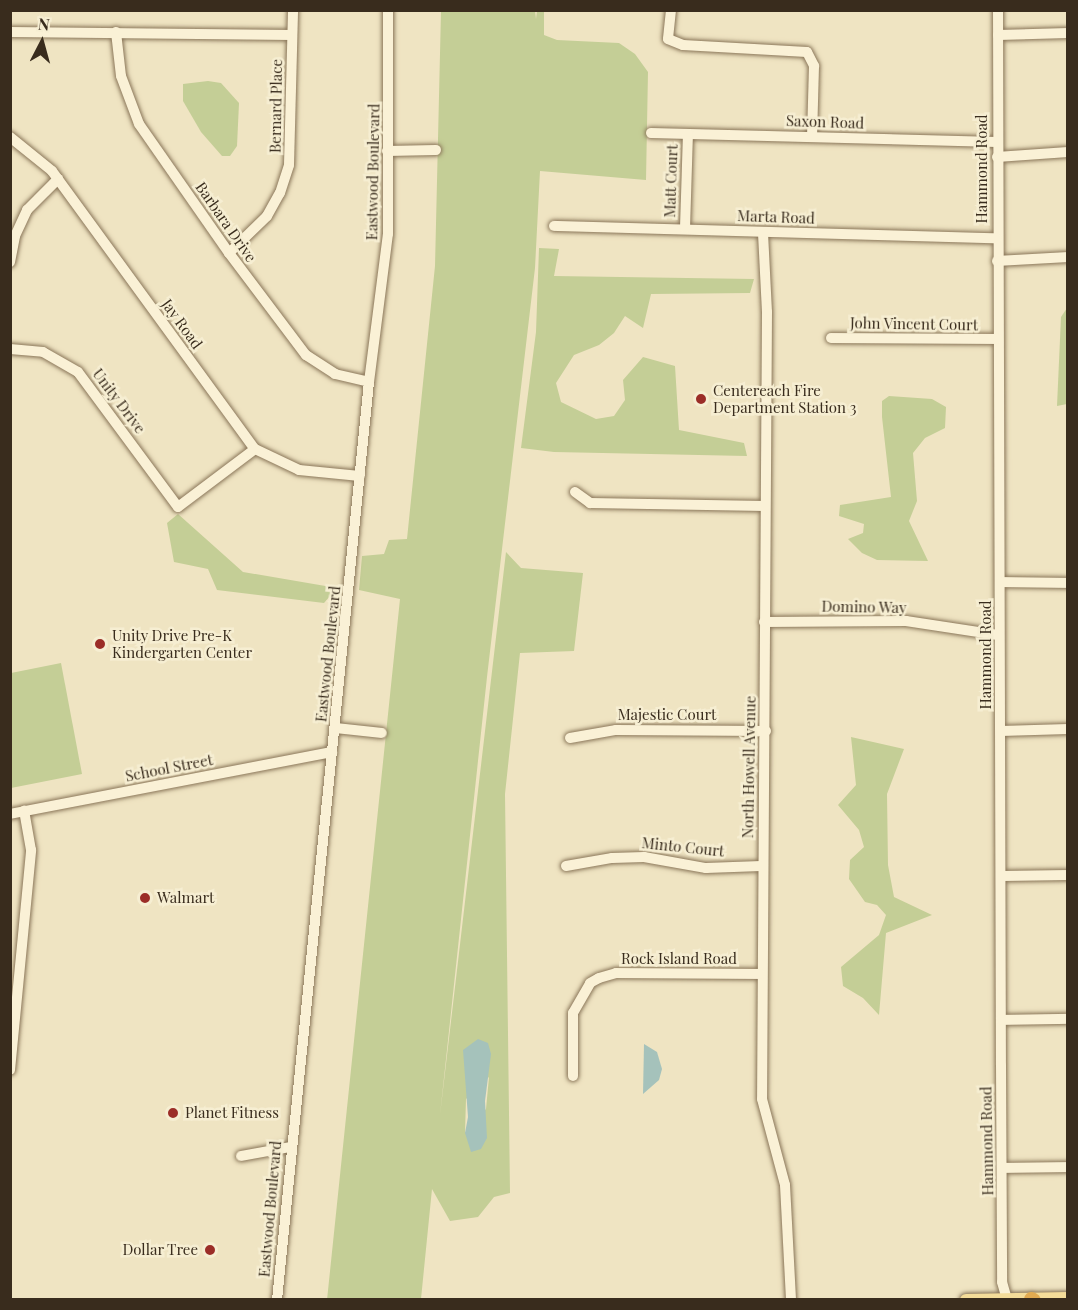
<!DOCTYPE html>
<style>
body{margin:0}
#map{position:relative;width:1078px;height:1310px;overflow:hidden;background:#efe4c2;font-family:"Playfair Display",serif}
div>[style]{position:absolute}
[style*='--x']{left:calc(var(--x)*1px);top:calc(var(--y)*1px);width:calc(var(--w)*1px);rotate:calc(var(--a)*1deg)}
.green>*{inset:0;background:#c4ce96}
.water>*{inset:0;background:#a5c2bb}
.roads{filter:drop-shadow(0 0 2px #8a7659) drop-shadow(0 0 2px #8a7659)}
.minor>*{height:10px;margin:-5px;padding:0 5px;transform-origin:5px;border-radius:5px;background:#faf1d6}
.major>*{height:12px;margin:-6px;padding:0 6px;transform-origin:6px;border-radius:6px;background:#f4dc99}
.highway>*{height:15px;margin:-7.5px;padding:0 7.5px;transform-origin:7.5px;border-radius:7.5px;background:#e1aa51}
.dots>*{width:16px;height:16px;translate:-50% -50%;box-sizing:border-box;border:3px solid #f6eed2;border-radius:50%}
span{translate:-50% -50%;white-space:nowrap;text-align:center;line-height:1.15;-webkit-text-stroke:5px #f6eed2;paint-order:stroke}
.street-label{font-size:15px;color:#392c1d}
.poi-label{font-size:15px;color:#392c1d}
.left{translate:0 -50%;text-align:left}
.right{translate:-100% -50%;text-align:right}
.frame{position:absolute;inset:0;border:12px solid #392c1d;pointer-events:none}
.north{position:absolute;left:12px;top:12px;width:60px;height:60px;-webkit-text-stroke:4px #f6eed2;paint-order:stroke;rotate:6deg;font-size:16px;font-weight:700;line-height:24px;text-align:center;color:#392c1d}
.north::after{content:'';display:block;margin:auto;width:21px;height:27px;background:#392c1d;clip-path:polygon(50% 0,100% 100%,50% 72%,0 100%)}
</style>
<div id="map">
<div class="green">
<i style="clip-path:polygon(evenodd,441px 11px,535px 11px,536px 19px,537px 11px,544px 11px,544px 35px,557px 40px,619px 43px,635px 54px,648px 72px,646px 180px,540px 171px,535px 268px,487px 677px,440px 1115px,506px 552px,521px 568px,583px 573px,574px 651px,520px 653px,505px 794px,510px 1193px,494px 1197px,478px 1217px,450px 1221px,432px 1189px,421px 1299px,327px 1300px,400px 599px,359px 590px,362px 556px,384px 554px,389px 540px,407px 539px,435px 266px,441px 11px,489px 1077px,486px 1109px,465px 1133px,466px 1099px,489px 1077px)"></i>
<i style="clip-path:polygon(208px 81px,221px 83px,239px 103px,237px 146px,230px 156px,222px 156px,201px 132px,183px 101px,183px 84px)"></i>
<i style="clip-path:polygon(539px 248px,559px 249px,554px 276px,754px 279px,750px 293px,651px 294px,643px 328px,625px 316px,614px 333px,599px 345px,574px 355px,556px 383px,561px 402px,596px 419px,614px 416px,625px 400px,623px 380px,643px 357px,675px 366px,679px 430px,744px 443px,747px 456px,554px 452px,521px 448px,536px 332px)"></i>
<i style="clip-path:polygon(1067px 308px,1067px 404px,1057px 406px,1061px 317px)"></i>
<i style="clip-path:polygon(889px 396px,932px 399px,946px 407px,945px 428px,925px 438px,913px 453px,917px 501px,909px 521px,928px 561px,877px 560px,862px 553px,848px 539px,863px 533px,864px 524px,839px 516px,840px 505px,891px 497px,882px 417px,882px 401px)"></i>
<i style="clip-path:polygon(178px 514px,243px 572px,337px 588px,324px 603px,217px 590px,208px 569px,174px 562px,167px 523px)"></i>
<i style="clip-path:polygon(61px 663px,82px 774px,11px 788px,11px 673px)"></i>
<i style="clip-path:polygon(851px 737px,904px 749px,887px 794px,888px 865px,894px 897px,932px 915px,886px 933px,879px 1015px,863px 998px,843px 986px,841px 967px,879px 935px,886px 915px,877px 905px,865px 902px,849px 879px,850px 860px,864px 847px,859px 830px,838px 805px,856px 785px)"></i>
</div>
<div class="water">
<i style="clip-path:polygon(478px 1039px,488px 1043px,491px 1054px,485px 1101px,487px 1138px,481px 1149px,471px 1152px,465px 1133px,468px 1117px,463px 1050px)"></i>
<i style="clip-path:polygon(644px 1044px,657px 1052px,662px 1069px,659px 1080px,643px 1094px)"></i>
</div>
<div class="roads">
<div class="minor">
<i style="--x:671;--y:10;--w:29;--a:96"></i>
<i style="--x:668;--y:39;--w:16;--a:22"></i>
<i style="--x:683;--y:45;--w:124;--a:3.2"></i>
<i style="--x:807;--y:52;--w:16;--a:63"></i>
<i style="--x:814;--y:66;--w:71;--a:91.6"></i>
<i style="--x:998;--y:10;--w:1055;--a:89.84"></i>
<i style="--x:1001;--y:1065;--w:217;--a:89.7"></i>
<i style="--x:1002;--y:1282;--w:19;--a:74"></i>
<i style="--x:10;--y:32;--w:282;--a:0.6"></i>
<i style="--x:116;--y:32;--w:44;--a:83.5"></i>
<i style="--x:121;--y:76;--w:51;--a:69.4"></i>
<i style="--x:139;--y:124;--w:157;--a:55.1"></i>
<i style="--x:229;--y:253;--w:128;--a:53"></i>
<i style="--x:306;--y:355;--w:35;--a:33"></i>
<i style="--x:335;--y:374;--w:35;--a:13"></i>
<i style="--x:998;--y:35;--w:70;--a:-1.6"></i>
<i style="--x:651;--y:133;--w:346;--a:1.5"></i>
<i style="--x:10;--y:137;--w:54;--a:39"></i>
<i style="--x:52;--y:171;--w:344;--a:53.9"></i>
<i style="--x:255;--y:449;--w:49;--a:25.5"></i>
<i style="--x:299;--y:470;--w:61;--a:5.6"></i>
<i style="--x:387;--y:151;--w:49;--a:-1.2"></i>
<i style="--x:997;--y:157;--w:71;--a:-4"></i>
<i style="--x:554;--y:226;--w:443;--a:1.6"></i>
<i style="--x:685;--y:228;--w:94;--a:-88.2"></i>
<i style="--x:763;--y:233;--w:79;--a:87.1"></i>
<i style="--x:767;--y:312;--w:787;--a:90.36"></i>
<i style="--x:762;--y:1099;--w:89;--a:75"></i>
<i style="--x:785;--y:1185;--w:115;--a:87"></i>
<i style="--x:229;--y:253;--w:53;--a:-44.2"></i>
<i style="--x:267;--y:216;--w:26;--a:-61"></i>
<i style="--x:280;--y:193;--w:29;--a:-72"></i>
<i style="--x:289;--y:165;--w:155;--a:-88.5"></i>
<i style="--x:997;--y:261;--w:71;--a:-3.2"></i>
<i style="--x:10;--y:262;--w:26;--a:-79"></i>
<i style="--x:15;--y:236;--w:29;--a:-65"></i>
<i style="--x:27;--y:210;--w:44;--a:-45"></i>
<i style="--x:831;--y:338;--w:166;--a:0.3"></i>
<i style="--x:10;--y:349;--w:33;--a:5"></i>
<i style="--x:43;--y:352;--w:40;--a:29.7"></i>
<i style="--x:78;--y:372;--w:168;--a:53.5"></i>
<i style="--x:178;--y:507;--w:96;--a:-37"></i>
<i style="--x:575;--y:492;--w:19;--a:36"></i>
<i style="--x:590;--y:503;--w:175;--a:1"></i>
<i style="--x:1002;--y:582;--w:66;--a:0.9"></i>
<i style="--x:764;--y:622;--w:142;--a:-0.4"></i>
<i style="--x:906;--y:621;--w:93;--a:8.7"></i>
<i style="--x:336;--y:728;--w:46;--a:6.2"></i>
<i style="--x:1001;--y:731;--w:67;--a:-1.7"></i>
<i style="--x:570;--y:738;--w:47;--a:-9.9"></i>
<i style="--x:616;--y:730;--w:150;--a:0.4"></i>
<i style="--x:10;--y:814;--w:328;--a:-10.9"></i>
<i style="--x:566;--y:866;--w:47;--a:-9.9"></i>
<i style="--x:612;--y:858;--w:32;--a:-2"></i>
<i style="--x:644;--y:857;--w:63;--a:10.1"></i>
<i style="--x:706;--y:868;--w:55;--a:-2.1"></i>
<i style="--x:1003;--y:876;--w:65;--a:-0.9"></i>
<i style="--x:1001;--y:1020;--w:67;--a:-0.9"></i>
<i style="--x:10;--y:1070;--w:221;--a:-84.5"></i>
<i style="--x:31;--y:850;--w:40;--a:-100"></i>
<i style="--x:573;--y:1076;--w:63;--a:-90"></i>
<i style="--x:573;--y:1013;--w:34;--a:-60"></i>
<i style="--x:590;--y:983;--w:10;--a:-29"></i>
<i style="--x:599;--y:978;--w:18;--a:-16"></i>
<i style="--x:616;--y:973;--w:144;--a:0.4"></i>
<i style="--x:241;--y:1156;--w:50;--a:-10.4"></i>
<i style="--x:1002;--y:1168;--w:66;--a:-0.9"></i>
<i style="--x:277;--y:1300;--w:923;--a:-84.28"></i>
<i style="--x:369;--y:382;--w:149;--a:-82.7"></i>
<i style="--x:388;--y:234;--w:224;--a:-90"></i>
</div>
<div class="major">
<i style="--x:966;--y:1300;--w:102;--a:-1.1"></i>
</div>
<div class="highway">
<i style="--x:1031;--y:1299;--w:2;--a:27"></i>
</div>
</div>
<div class="dots">
<i style="left:701px;top:399px;background:#9b2d27"></i>
<i style="left:100px;top:644px;background:#9b2d27"></i>
<i style="left:145px;top:898px;background:#9b2d27"></i>
<i style="left:173px;top:1113px;background:#9b2d27"></i>
<i style="left:210px;top:1250px;background:#9b2d27"></i>
</div>
<div class="street-label">
<span style="left:276px;top:106px;rotate:-89deg">Bernard Place</span>
<span style="left:825px;top:122px;rotate:2deg">Saxon Road</span>
<span style="left:982px;top:169px;rotate:-90deg">Hammond Road</span>
<span style="left:373px;top:172px;rotate:-89deg">Eastwood Boulevard</span>
<span style="left:671px;top:181px;rotate:-88deg">Matt Court</span>
<span style="left:776px;top:217px;rotate:2deg">Marta Road</span>
<span style="left:226px;top:222px;rotate:55deg">Barbara Drive</span>
<span style="left:182px;top:324px;rotate:54deg">Jay Road</span>
<span style="left:914px;top:324px;rotate:1deg">John Vincent Court</span>
<span style="left:119px;top:401px;rotate:53deg">Unity Drive</span>
<span style="left:864px;top:607px;rotate:1deg">Domino Way</span>
<span style="left:328px;top:654px;rotate:-84deg">Eastwood Boulevard</span>
<span style="left:986px;top:655px;rotate:-90deg">Hammond Road</span>
<span style="left:667px;top:715px">Majestic Court</span>
<span style="left:749px;top:767px;rotate:-89deg">North Howell Avenue</span>
<span style="left:169px;top:768px;rotate:-11deg">School Street</span>
<span style="left:683px;top:847px;rotate:6deg">Minto Court</span>
<span style="left:679px;top:959px">Rock Island Road</span>
<span style="left:987px;top:1141px;rotate:-91deg">Hammond Road</span>
<span style="left:270px;top:1209px;rotate:-85deg">Eastwood Boulevard</span>
</div>
<div class="poi-label">
<span class="left" style="left:713px;top:399px">Centereach Fire<br>Department Station 3</span>
<span class="left" style="left:112px;top:644px">Unity Drive Pre-K<br>Kindergarten Center</span>
<span class="left" style="left:157px;top:898px">Walmart</span>
<span class="left" style="left:185px;top:1113px">Planet Fitness</span>
<span class="right" style="left:198px;top:1250px">Dollar Tree</span>
</div>
<div class="frame"></div>
<div class="north">N</div>
</div>
